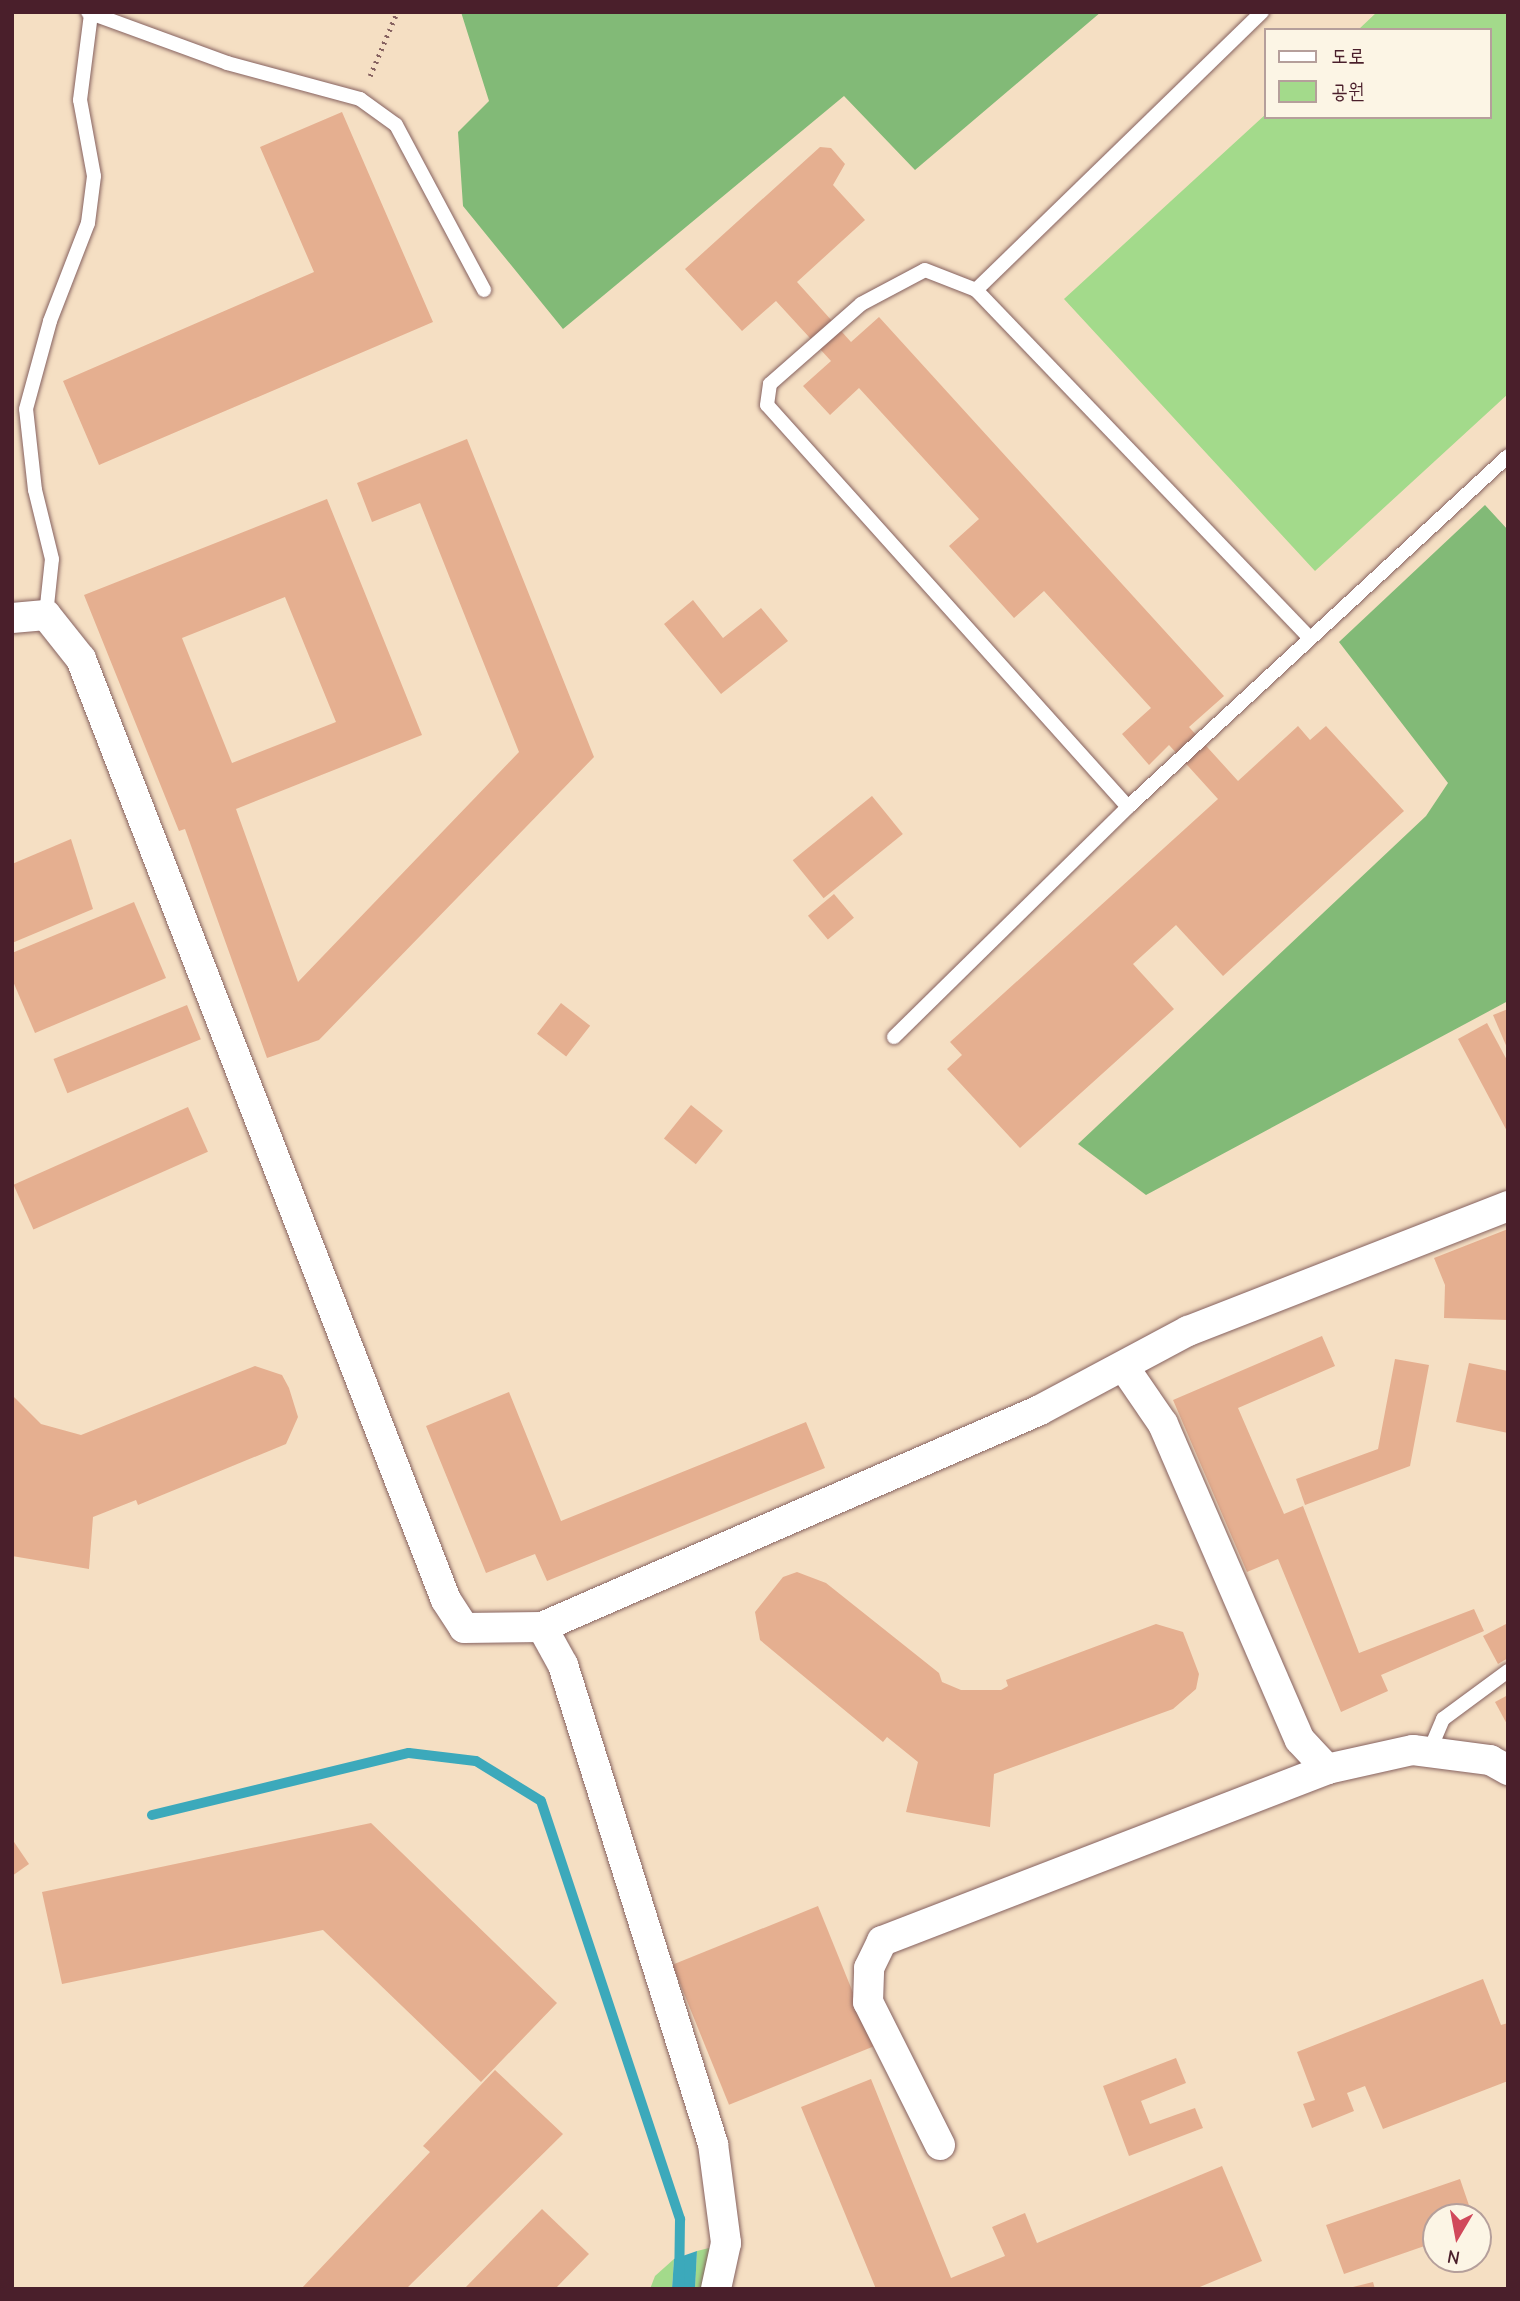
<!DOCTYPE html>
<meta charset="utf-8">
<style>
body{margin:0}
#map{position:relative;width:1520px;height:2301px;overflow:hidden;background:#f5dfc3;font-family:"Comic Neue","Poor Story",sans-serif}
div>[style]{position:absolute}
[style*='--x']{left:calc(var(--x)*1px);top:calc(var(--y)*1px);width:calc(var(--w)*1px);rotate:calc(var(--a)*1deg)}
.green>*{inset:0;background:#a3da8b}
.forest>*{inset:0;background:#82ba77}
.water>*{inset:0;background:#3ca9bb}
.stream>*{height:10px;margin:-5px;padding:0 5px;transform-origin:5px;border-radius:5px;background:#3ca9bb}
.building>*{inset:0;background:#e5af90;transform-origin:0 0}
.path>*{height:4.5px;margin-top:-2.25px;transform-origin:0;background:repeating-linear-gradient(90deg,#866260 0 2px,transparent 0 7px)}
.roads{filter:drop-shadow(0 0 2px #866260) drop-shadow(0 0 2px #866260)}
.lane>*{height:14px;margin:-7px;padding:0 7px;transform-origin:7px;border-radius:7px;background:#fff}
.street>*{height:30px;margin:-15px;padding:0 15px;transform-origin:15px;border-radius:15px;background:#fff}
span{translate:-50% -50%;white-space:nowrap;text-align:center;line-height:1.15;-webkit-text-stroke:5px #fcf5e5;paint-order:stroke}
.frame{position:absolute;inset:0;border:14px solid #4a1f2b;pointer-events:none}
.legend{position:absolute;left:1264px;top:28px;width:228px;height:91px;box-sizing:border-box;background:#fcf5e5;border:2px solid #b59f9b;margin:0;padding:9px 12px;list-style:none;font-size:21px;color:#4a1f2b}
.legend li{display:flex;align-items:center;gap:14px;height:35px}
.legend b{width:35px;border:2px solid #b59f9b}
.north{position:absolute;left:1422px;top:2203px;width:70px;height:70px;box-sizing:border-box;background:#fcf5e5;border:2px solid #b59f9b;border-radius:50%;rotate:190deg;font-size:19px;font-weight:700;line-height:28px;text-align:center;color:#4a1f2b}
.north::after{content:'';display:block;margin:auto;width:24px;height:32px;background:#d1495b;clip-path:polygon(50% 0,100% 100%,50% 72%,0 100%)}
</style>
<div id="map">
<div class="green">
<i style="clip-path:polygon(1377px 12px,1508px 12px,1508px 394px,1315px 571px,1064px 299px,1266px 114px,1490px 117px,1490px 30px,1358px 30px)"></i>
<i style="clip-path:polygon(713px 2247px,711px 2289px,695px 2289px,697px 2251px)"></i>
<i style="clip-path:polygon(674px 2259px,672px 2289px,650px 2289px,655px 2276px)"></i>
</div>
<div class="forest">
<i style="clip-path:polygon(461px 12px,1101px 12px,915px 170px,844px 96px,563px 329px,463px 206px,458px 132px,489px 101px)"></i>
<i style="clip-path:polygon(1485px 505px,1508px 530px,1508px 1001px,1146px 1195px,1078px 1144px,1426px 816px,1448px 783px,1339px 642px)"></i>
</div>
<div class="water">
<i style="clip-path:polygon(697px 2251px,695px 2289px,672px 2289px,674px 2259px)"></i>
</div>
<div class="stream">
<i style="--x:152;--y:1815;--w:264;--a:-13.6"></i>
<i style="--x:409;--y:1753;--w:67;--a:6.8"></i>
<i style="--x:476;--y:1761;--w:76;--a:31.6"></i>
<i style="--x:541;--y:1801;--w:441;--a:71.6"></i>
<i style="--x:680;--y:2219;--w:70;--a:90.8"></i>
</div>
<div class="building">
<i style="clip-path:polygon(342px 112px,433px 322px,99px 465px,63px 381px,314px 272px,260px 147px)"></i>
<i style="clip-path:polygon(820px 147px,831px 148px,845px 164px,833px 185px,865px 220px,797px 282px,851px 342px,879px 317px,1224px 696px,1189px 727px,1238px 781px,1298px 726px,1310px 740px,1326px 726px,1404px 811px,1223px 976px,1176px 925px,1133px 964px,1174px 1009px,1020px 1148px,947px 1069px,962px 1055px,950px 1042px,1218px 799px,1169px 745px,1149px 765px,1122px 734px,1151px 708px,1044px 591px,1014px 618px,949px 546px,979px 519px,859px 388px,830px 415px,803px 386px,831px 361px,776px 301px,742px 331px,685px 269px)"></i>
<i style="clip-path:polygon(evenodd,467px 439px,594px 757px,319px 1040px,267px 1058px,185px 829px,179px 831px,84px 595px,327px 499px,422px 735px,236px 809px,298px 982px,519px 752px,420px 503px,372px 522px,357px 483px,467px 439px,285px 597px,336px 722px,232px 763px,182px 638px,285px 597px)"></i>
<i style="clip-path:polygon(693px 600px,723px 638px,761px 608px,788px 641px,721px 694px,664px 624px)"></i>
<i style="left:872px;top:796px;width:49px;height:102px;rotate:51deg"></i>
<i style="clip-path:polygon(71px 839px,93px 909px,12px 943px,12px 864px)"></i>
<i style="left:834px;top:894px;width:31px;height:34px;rotate:50deg"></i>
<i style="clip-path:polygon(134px 902px,166px 978px,35px 1033px,12px 979px,12px 953px)"></i>
<i style="left:561px;top:1003px;width:37px;height:39px;rotate:38deg"></i>
<i style="left:187px;top:1005px;width:37px;height:144px;rotate:68deg"></i>
<i style="clip-path:polygon(1508px 1009px,1508px 1050px,1493px 1015px)"></i>
<i style="clip-path:polygon(1487px 1023px,1508px 1062px,1508px 1133px,1458px 1039px)"></i>
<i style="left:691px;top:1105px;width:41px;height:43px;rotate:39deg"></i>
<i style="left:188px;top:1107px;width:49px;height:191px;rotate:66deg"></i>
<i style="clip-path:polygon(1508px 1229px,1508px 1320px,1444px 1318px,1445px 1285px,1434px 1258px)"></i>
<i style="clip-path:polygon(1322px 1336px,1335px 1366px,1238px 1408px,1284px 1514px,1303px 1506px,1359px 1653px,1474px 1609px,1484px 1631px,1381px 1675px,1388px 1691px,1341px 1712px,1278px 1559px,1247px 1572px,1173px 1400px)"></i>
<i style="clip-path:polygon(1395px 1359px,1429px 1365px,1410px 1466px,1305px 1505px,1296px 1479px,1378px 1449px)"></i>
<i style="clip-path:polygon(1469px 1363px,1508px 1371px,1508px 1433px,1456px 1422px)"></i>
<i style="clip-path:polygon(255px 1366px,282px 1375px,289px 1388px,298px 1417px,286px 1444px,138px 1505px,136px 1500px,93px 1517px,89px 1569px,12px 1556px,12px 1395px,41px 1424px,81px 1435px)"></i>
<i style="clip-path:polygon(509px 1392px,561px 1521px,806px 1422px,825px 1468px,547px 1581px,535px 1554px,486px 1573px,426px 1426px)"></i>
<i style="clip-path:polygon(797px 1572px,826px 1583px,939px 1673px,942px 1682px,961px 1690px,1001px 1690px,1008px 1686px,1006px 1680px,1156px 1624px,1183px 1632px,1199px 1674px,1196px 1689px,1173px 1709px,994px 1774px,990px 1827px,906px 1812px,918px 1762px,887px 1737px,883px 1742px,760px 1640px,755px 1612px,783px 1577px)"></i>
<i style="clip-path:polygon(1506px 1624px,1508px 1658px,1498px 1664px,1483px 1636px)"></i>
<i style="clip-path:polygon(1508px 1695px,1508px 1726px,1495px 1702px)"></i>
<i style="clip-path:polygon(371px 1823px,557px 2003px,481px 2082px,323px 1930px,62px 1984px,42px 1892px)"></i>
<i style="clip-path:polygon(12px 1839px,29px 1864px,12px 1876px)"></i>
<i style="left:818px;top:1906px;width:151px;height:157px;rotate:68deg"></i>
<i style="clip-path:polygon(1483px 1979px,1501px 2025px,1508px 2023px,1508px 2081px,1383px 2129px,1365px 2086px,1347px 2093px,1354px 2111px,1312px 2128px,1303px 2104px,1315px 2100px,1297px 2052px)"></i>
<i style="clip-path:polygon(1176px 2058px,1186px 2083px,1141px 2101px,1150px 2124px,1195px 2108px,1203px 2128px,1129px 2156px,1103px 2086px)"></i>
<i style="clip-path:polygon(495px 2070px,563px 2134px,406px 2289px,301px 2289px,430px 2152px,423px 2146px)"></i>
<i style="clip-path:polygon(871px 2079px,951px 2278px,1005px 2256px,992px 2227px,1025px 2213px,1037px 2243px,1222px 2166px,1262px 2261px,1195px 2289px,876px 2289px,801px 2107px)"></i>
<i style="clip-path:polygon(1460px 2179px,1473px 2217px,1436px 2217px,1436px 2242px,1344px 2274px,1326px 2225px)"></i>
<i style="clip-path:polygon(542px 2209px,589px 2254px,555px 2289px,464px 2289px)"></i>
<i style="clip-path:polygon(1373px 2282px,1375px 2289px,1349px 2289px,1349px 2288px)"></i>
</div>
<div class="path">
<i style="--x:370;--y:76;--w:69;--a:-67.1"></i>
</div>
<div class="roads">
<div class="lane">
<i style="--x:88;--y:12;--w:148;--a:20.1"></i>
<i style="--x:227;--y:63;--w:138;--a:15.1"></i>
<i style="--x:360;--y:99;--w:44;--a:35.8"></i>
<i style="--x:396;--y:125;--w:187;--a:61.9"></i>
<i style="--x:976;--y:290;--w:399;--a:-44.2"></i>
<i style="--x:46;--y:615;--w:56;--a:-83.9"></i>
<i style="--x:52;--y:559;--w:71;--a:-103.8"></i>
<i style="--x:35;--y:490;--w:81;--a:-96.3"></i>
<i style="--x:26;--y:409;--w:91;--a:-74.7"></i>
<i style="--x:50;--y:321;--w:105;--a:-68.8"></i>
<i style="--x:88;--y:223;--w:47;--a:-82.7"></i>
<i style="--x:94;--y:176;--w:77;--a:-100.4"></i>
<i style="--x:80;--y:100;--w:87;--a:-82.7"></i>
<i style="--x:1128;--y:807;--w:540;--a:-131.92"></i>
<i style="--x:767;--y:405;--w:21;--a:-82"></i>
<i style="--x:770;--y:384;--w:121;--a:-41.3"></i>
<i style="--x:861;--y:304;--w:72;--a:-28"></i>
<i style="--x:925;--y:270;--w:55;--a:21.4"></i>
<i style="--x:976;--y:290;--w:482;--a:46.2"></i>
<i style="--x:894;--y:1037;--w:328;--a:-44.5"></i>
<i style="--x:1128;--y:807;--w:517;--a:-42.73"></i>
<i style="--x:1429;--y:1752;--w:36;--a:-67"></i>
<i style="--x:1443;--y:1719;--w:81;--a:-36.4"></i>
</div>
<div class="street">
<i style="--x:12;--y:618;--w:34;--a:-5"></i>
<i style="--x:46;--y:615;--w:56;--a:51.5"></i>
<i style="--x:81;--y:659;--w:1009;--a:68.8"></i>
<i style="--x:446;--y:1600;--w:33;--a:57"></i>
<i style="--x:464;--y:1628;--w:78;--a:-0.7"></i>
<i style="--x:542;--y:1627;--w:543;--a:-23.54"></i>
<i style="--x:1040;--y:1410;--w:168;--a:-28.1"></i>
<i style="--x:1188;--y:1331;--w:344;--a:-21.3"></i>
<i style="--x:1126;--y:1370;--w:65;--a:55.6"></i>
<i style="--x:1163;--y:1424;--w:344;--a:66.6"></i>
<i style="--x:1300;--y:1740;--w:40;--a:47"></i>
<i style="--x:1327;--y:1769;--w:88;--a:-12.5"></i>
<i style="--x:1413;--y:1750;--w:78;--a:7.4"></i>
<i style="--x:1490;--y:1760;--w:21;--a:29"></i>
<i style="--x:542;--y:1627;--w:43;--a:61.1"></i>
<i style="--x:563;--y:1665;--w:502;--a:72.61"></i>
<i style="--x:713;--y:2144;--w:100;--a:82.5"></i>
<i style="--x:726;--y:2243;--w:47;--a:102.3"></i>
<i style="--x:940;--y:2145;--w:160;--a:-116.7"></i>
<i style="--x:868;--y:2002;--w:34;--a:-88"></i>
<i style="--x:869;--y:1968;--w:30;--a:-64"></i>
<i style="--x:882;--y:1941;--w:477;--a:-21.1"></i>
</div>
</div>
<div class="frame"></div>
<ul class="legend">
<li><b style="height:9px;background:#fff"></b>도로</li>
<li><b style="height:19px;background:#a3da8b"></b>공원</li>
</ul>
<div class="north">N</div>
</div>
